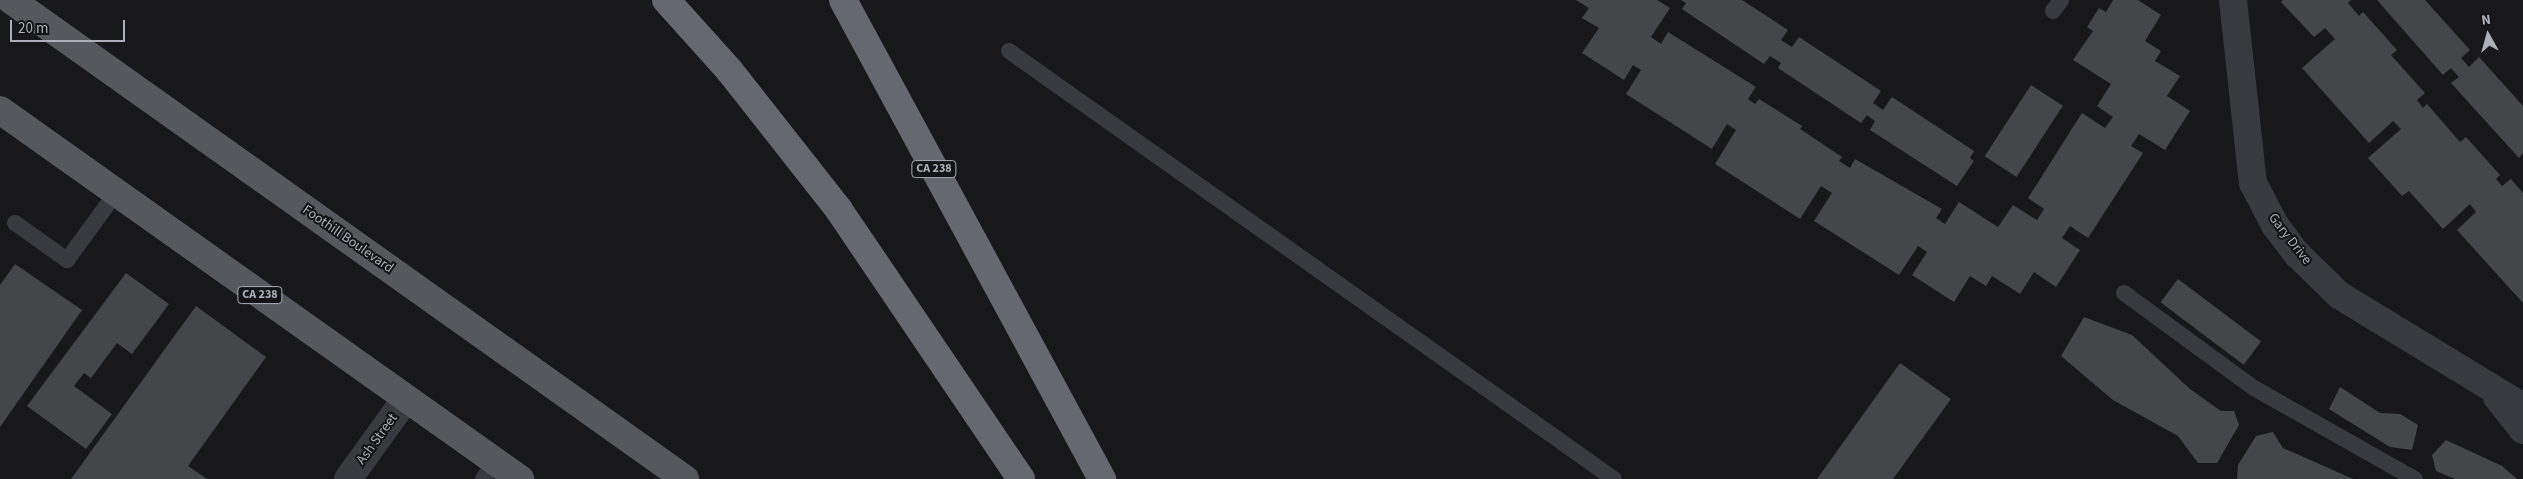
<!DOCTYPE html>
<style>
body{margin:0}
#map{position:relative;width:2523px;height:479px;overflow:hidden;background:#18181a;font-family:"Source Sans 3",sans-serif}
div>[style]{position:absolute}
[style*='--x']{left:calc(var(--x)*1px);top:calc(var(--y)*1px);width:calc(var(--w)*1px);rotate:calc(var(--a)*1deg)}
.building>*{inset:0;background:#45464a;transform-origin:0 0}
.lane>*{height:16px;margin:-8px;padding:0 8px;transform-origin:8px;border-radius:8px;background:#393a3f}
.street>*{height:28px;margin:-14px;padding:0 14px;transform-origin:14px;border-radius:14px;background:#393a3f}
.primary>*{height:28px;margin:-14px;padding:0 14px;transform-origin:14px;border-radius:14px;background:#55585d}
.highway>*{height:28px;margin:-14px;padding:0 14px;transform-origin:14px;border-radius:14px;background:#65696f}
span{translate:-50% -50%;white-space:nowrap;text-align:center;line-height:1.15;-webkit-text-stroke:4px #131315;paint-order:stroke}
.shield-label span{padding:1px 4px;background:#131315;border:1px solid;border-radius:4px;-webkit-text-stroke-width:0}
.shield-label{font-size:12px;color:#abb0b9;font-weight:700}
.street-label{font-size:14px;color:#abb0b9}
.north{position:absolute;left:2463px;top:10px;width:50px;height:50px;-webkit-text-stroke:4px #131315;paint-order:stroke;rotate:353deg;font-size:14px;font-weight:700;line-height:20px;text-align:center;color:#abb0b9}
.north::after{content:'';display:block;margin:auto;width:18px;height:22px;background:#abb0b9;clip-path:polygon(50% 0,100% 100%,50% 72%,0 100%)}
.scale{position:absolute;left:10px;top:20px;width:115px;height:22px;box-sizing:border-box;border:2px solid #abb0b9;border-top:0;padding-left:6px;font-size:15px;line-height:18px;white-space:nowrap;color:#abb0b9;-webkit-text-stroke:4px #131315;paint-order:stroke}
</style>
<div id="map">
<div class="building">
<i style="clip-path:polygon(1576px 0,1657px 0,1670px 8px,1651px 37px,1661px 44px,1668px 32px,1756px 87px,1748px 99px,1755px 104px,1759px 99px,1802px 126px,1800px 129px,1842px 157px,1839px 161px,1850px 168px,1855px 159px,1942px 209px,1936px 218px,1945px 224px,1959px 202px,1998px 227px,2013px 205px,2037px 220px,2044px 209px,2028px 198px,2082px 113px,2105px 128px,2113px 117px,2097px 106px,2111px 84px,2073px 60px,2093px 31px,2087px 27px,2099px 8px,2106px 12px,2113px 0,2138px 0,2161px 15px,2145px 41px,2161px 51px,2155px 61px,2180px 76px,2167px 96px,2190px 111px,2165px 150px,2139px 134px,2131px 146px,2143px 153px,2088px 238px,2070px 226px,2062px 238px,2080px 250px,2056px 287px,2034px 272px,2020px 294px,1992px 276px,1986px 286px,1970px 276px,1954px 302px,1912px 275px,1927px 252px,1918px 246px,1899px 275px,1814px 221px,1832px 193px,1821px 186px,1800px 219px,1715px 164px,1736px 130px,1727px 124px,1712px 149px,1626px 94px,1641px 70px,1633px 65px,1624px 80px,1582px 53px,1599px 28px,1582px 18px,1589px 8px)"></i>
<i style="clip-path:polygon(1681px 0,1742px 0,1788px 30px,1781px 40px,1792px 47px,1799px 37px,1881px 91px,1873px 103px,1883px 110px,1892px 97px,1974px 151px,1970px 158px,1974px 161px,1957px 186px,1870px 130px,1875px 121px,1867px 115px,1861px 123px,1778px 68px,1781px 63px,1770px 56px,1764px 64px,1682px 9px,1686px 3px)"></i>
<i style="clip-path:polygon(2283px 0,2351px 0,2348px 3px,2359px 16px,2363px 12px,2397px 50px,2391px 55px,2425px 93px,2417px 100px,2423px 108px,2427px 104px,2460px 142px,2466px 137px,2500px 175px,2496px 179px,2502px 186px,2511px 179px,2523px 193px,2523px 303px,2457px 230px,2476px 212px,2470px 204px,2443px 229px,2409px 191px,2402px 196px,2368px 158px,2401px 129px,2393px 121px,2369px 143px,2302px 68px,2335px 39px,2325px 28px,2314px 37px,2281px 2px)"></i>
<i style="clip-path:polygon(2377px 0,2425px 0,2470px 50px,2461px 58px,2469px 67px,2479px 57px,2523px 106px,2523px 153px,2519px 158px,2451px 83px,2459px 77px,2451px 68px,2443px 75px)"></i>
<i style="left:2031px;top:85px;width:38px;height:85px;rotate:33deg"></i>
<i style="clip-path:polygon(15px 264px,82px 310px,0 427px,0 285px)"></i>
<i style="clip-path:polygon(126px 273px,169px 304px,132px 354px,117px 343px,91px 378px,84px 373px,74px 386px,112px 414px,86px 449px,27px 406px)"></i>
<i style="left:2178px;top:279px;width:104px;height:29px;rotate:37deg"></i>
<i style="clip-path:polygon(196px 306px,266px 357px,188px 466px,207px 479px,71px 479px)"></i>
<i style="clip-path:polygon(2084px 317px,2132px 335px,2190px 389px,2221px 411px,2234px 411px,2239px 425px,2217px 463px,2198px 463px,2178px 436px,2113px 400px,2061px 356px)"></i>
<i style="clip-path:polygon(1900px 363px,1951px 399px,1893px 479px,1817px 479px)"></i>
<i style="clip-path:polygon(2340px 387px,2380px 413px,2400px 414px,2418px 425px,2412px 450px,2390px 447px,2329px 409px)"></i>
<i style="clip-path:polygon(2273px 432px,2283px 448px,2353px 479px,2237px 479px,2238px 465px,2256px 436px)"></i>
<i style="clip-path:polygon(2446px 440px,2502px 466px,2517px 479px,2455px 479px,2436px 471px,2432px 455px)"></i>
</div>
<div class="lane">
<i style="--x:2053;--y:11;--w:14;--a:-54"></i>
<i style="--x:1009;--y:51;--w:741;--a:35.28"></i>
<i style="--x:15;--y:223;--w:64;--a:35.4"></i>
<i style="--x:67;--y:260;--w:83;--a:-53.8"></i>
<i style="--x:2124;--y:293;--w:161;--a:36.2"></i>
<i style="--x:2254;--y:388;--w:185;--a:29.5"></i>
<i style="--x:483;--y:479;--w:22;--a:-54"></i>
</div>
<div class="street">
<i style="--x:2233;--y:0;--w:184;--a:83.8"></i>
<i style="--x:2253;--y:183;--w:47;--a:62.4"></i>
<i style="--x:2275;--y:225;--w:38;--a:53"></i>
<i style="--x:2298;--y:255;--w:57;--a:44.3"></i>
<i style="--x:2339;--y:295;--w:215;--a:31.3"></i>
<i style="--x:2497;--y:397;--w:42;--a:51.8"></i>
<i style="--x:348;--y:479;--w:99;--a:-54.1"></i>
</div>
<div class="primary">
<i style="--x:11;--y:0;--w:827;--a:35.4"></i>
<i style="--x:0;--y:110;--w:638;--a:35.36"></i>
</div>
<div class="highway">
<i style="--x:666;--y:0;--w:94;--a:48"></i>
<i style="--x:729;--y:70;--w:178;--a:51.8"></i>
<i style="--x:839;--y:210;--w:325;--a:55.9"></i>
<i style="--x:843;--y:0;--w:545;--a:61.6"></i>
</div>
<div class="shield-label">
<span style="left:934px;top:169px">CA 238</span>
<span style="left:260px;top:295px">CA 238</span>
</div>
<div class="street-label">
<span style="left:348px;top:239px;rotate:35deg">Foothill Boulevard</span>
<span style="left:2290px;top:239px;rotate:52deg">Gary Drive</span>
<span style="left:377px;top:439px;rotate:-54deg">Ash Street</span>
</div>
<div class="north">N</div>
<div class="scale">20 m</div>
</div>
